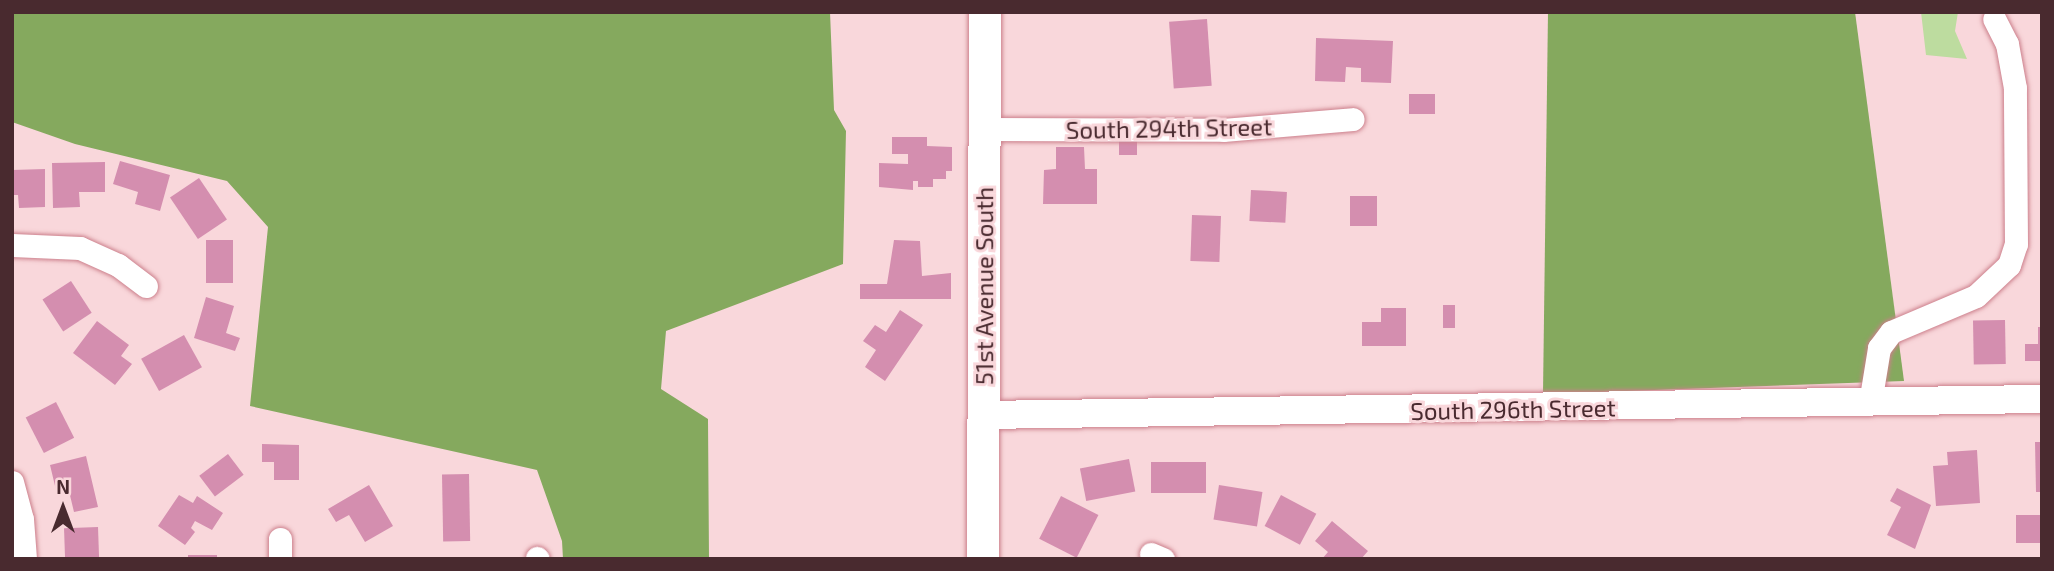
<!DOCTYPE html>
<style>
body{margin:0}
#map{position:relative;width:2054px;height:571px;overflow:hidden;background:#f9d7db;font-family:"Exo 2",sans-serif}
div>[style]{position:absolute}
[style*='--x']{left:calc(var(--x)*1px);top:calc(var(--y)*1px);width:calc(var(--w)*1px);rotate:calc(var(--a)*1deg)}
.green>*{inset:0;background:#bddc9f}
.forest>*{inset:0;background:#85a95e}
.building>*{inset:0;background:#d48eaf;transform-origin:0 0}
.roads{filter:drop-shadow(0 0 2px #cc808c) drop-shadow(0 0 2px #cc808c)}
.minor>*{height:23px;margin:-11.5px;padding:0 11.5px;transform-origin:11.5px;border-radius:11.5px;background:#fff}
.tertiary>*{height:28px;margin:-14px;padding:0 14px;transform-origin:14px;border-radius:14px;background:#fff}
.secondary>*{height:32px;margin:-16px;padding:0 16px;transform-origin:16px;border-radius:16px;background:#fff}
span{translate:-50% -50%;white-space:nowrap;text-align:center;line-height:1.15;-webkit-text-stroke:6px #f9d7db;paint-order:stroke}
.street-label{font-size:24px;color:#492a2f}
.frame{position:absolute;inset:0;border:14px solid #492a2f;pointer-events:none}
.north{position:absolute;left:28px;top:473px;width:70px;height:70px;-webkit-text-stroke:5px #f9d7db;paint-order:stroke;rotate:0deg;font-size:19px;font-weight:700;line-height:28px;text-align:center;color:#492a2f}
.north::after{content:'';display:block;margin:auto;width:24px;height:32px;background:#492a2f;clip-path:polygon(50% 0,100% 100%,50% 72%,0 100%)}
</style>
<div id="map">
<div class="green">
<i style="clip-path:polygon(1921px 12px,1958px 12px,1955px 31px,1967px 59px,1926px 55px)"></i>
</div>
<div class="forest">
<i style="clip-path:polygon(12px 12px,830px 12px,834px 110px,846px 131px,843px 264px,666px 331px,661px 389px,708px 419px,709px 559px,563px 559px,562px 541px,537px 470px,250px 406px,268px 227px,227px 181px,75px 144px,12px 122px)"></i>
<i style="clip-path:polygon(1548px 12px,1855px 12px,1904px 381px,1543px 394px)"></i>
</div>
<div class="building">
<i style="left:1207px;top:19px;width:67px;height:38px;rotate:86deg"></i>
<i style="clip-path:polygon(1316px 38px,1393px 41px,1391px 83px,1361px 82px,1361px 68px,1346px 67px,1345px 82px,1315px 81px)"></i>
<i style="left:1435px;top:94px;width:20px;height:26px;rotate:90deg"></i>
<i style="clip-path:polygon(892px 137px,927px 137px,927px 146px,952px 147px,952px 171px,946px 171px,946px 179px,933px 179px,933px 187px,918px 187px,918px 181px,913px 181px,913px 190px,879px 187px,879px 163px,908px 164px,908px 154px,892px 154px)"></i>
<i style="left:1119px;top:137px;width:18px;height:18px"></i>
<i style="clip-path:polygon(1056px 147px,1084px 147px,1085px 169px,1097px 169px,1097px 204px,1043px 204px,1044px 170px,1056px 169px)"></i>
<i style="clip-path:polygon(120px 161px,170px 175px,160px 211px,135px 204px,138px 192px,113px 184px)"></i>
<i style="clip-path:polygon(105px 162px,105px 192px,79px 192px,80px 207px,53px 208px,52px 163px)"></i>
<i style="clip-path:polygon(45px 169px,45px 207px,19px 208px,18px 195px,12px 195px,12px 170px)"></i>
<i style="left:199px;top:178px;width:50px;height:35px;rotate:56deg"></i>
<i style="left:1251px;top:190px;width:36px;height:31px;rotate:3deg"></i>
<i style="left:1350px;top:196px;width:27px;height:30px"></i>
<i style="left:1192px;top:215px;width:29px;height:46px;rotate:2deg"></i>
<i style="left:206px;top:240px;width:27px;height:43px"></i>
<i style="clip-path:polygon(894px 240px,920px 241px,922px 276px,951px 273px,951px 299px,860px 299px,860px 284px,887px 284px)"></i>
<i style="left:71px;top:281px;width:38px;height:34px;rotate:57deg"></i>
<i style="clip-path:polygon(206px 297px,234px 306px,226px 333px,240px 338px,235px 351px,194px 338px)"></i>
<i style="left:1443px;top:305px;width:12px;height:23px"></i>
<i style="clip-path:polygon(1381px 308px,1406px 308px,1406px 346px,1362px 346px,1362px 322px,1381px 322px)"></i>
<i style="clip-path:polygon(900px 310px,923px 325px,885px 381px,865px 367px,876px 350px,863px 341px,875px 325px,886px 332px)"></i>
<i style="left:2005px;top:320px;width:44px;height:32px;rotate:89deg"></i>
<i style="clip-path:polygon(97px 321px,129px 345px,121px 356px,132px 364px,115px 385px,73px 353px)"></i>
<i style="clip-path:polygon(2038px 327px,2042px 327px,2042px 361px,2025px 361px,2025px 344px,2038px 344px)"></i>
<i style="left:184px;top:335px;width:37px;height:49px;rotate:61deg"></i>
<i style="left:56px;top:402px;width:40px;height:34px;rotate:63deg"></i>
<i style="clip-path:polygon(2035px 442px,2042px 442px,2042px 492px,2036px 492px)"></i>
<i style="clip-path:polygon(262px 444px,299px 445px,299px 480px,274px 480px,274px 462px,262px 462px)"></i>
<i style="clip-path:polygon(1977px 450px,1980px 503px,1936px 506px,1933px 466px,1948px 465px,1947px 452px)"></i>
<i style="left:228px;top:454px;width:26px;height:36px;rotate:53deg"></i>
<i style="clip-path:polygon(86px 456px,98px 507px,74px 512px,68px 487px,56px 490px,50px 465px)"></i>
<i style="left:1129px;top:459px;width:33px;height:50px;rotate:79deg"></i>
<i style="left:1151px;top:462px;width:55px;height:31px"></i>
<i style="left:469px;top:474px;width:67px;height:27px;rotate:89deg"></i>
<i style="clip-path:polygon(369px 485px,393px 526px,365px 542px,349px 515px,336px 522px,328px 509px)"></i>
<i style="left:1219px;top:485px;width:44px;height:35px;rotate:9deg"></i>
<i style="clip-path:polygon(1897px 488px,1931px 505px,1915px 549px,1887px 535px,1901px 507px,1890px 501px)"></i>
<i style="clip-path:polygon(179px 495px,193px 503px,197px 496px,223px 513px,212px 530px,195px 521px,191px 528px,195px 532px,185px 545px,158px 526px)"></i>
<i style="left:1281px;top:495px;width:40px;height:35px;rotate:28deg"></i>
<i style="left:1061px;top:496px;width:42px;height:48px;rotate:27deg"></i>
<i style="left:2016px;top:515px;width:26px;height:28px"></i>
<i style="clip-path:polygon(1332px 521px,1368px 551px,1361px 559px,1322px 559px,1328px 552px,1315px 541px)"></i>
<i style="left:98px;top:527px;width:32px;height:34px;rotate:88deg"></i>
<i style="left:188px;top:555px;width:29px;height:4px"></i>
</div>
<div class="roads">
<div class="minor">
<i style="--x:984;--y:129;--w:239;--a:0.2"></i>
<i style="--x:1223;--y:130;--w:130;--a:-4.8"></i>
<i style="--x:12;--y:245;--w:68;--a:2.5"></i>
<i style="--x:80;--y:248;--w:42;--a:24.1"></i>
<i style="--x:118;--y:265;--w:35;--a:37"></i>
<i style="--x:1870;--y:403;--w:56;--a:-80.7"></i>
<i style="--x:1879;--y:348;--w:20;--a:-53"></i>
<i style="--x:1891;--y:332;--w:92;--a:-23"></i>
<i style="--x:1976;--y:296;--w:45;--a:-43.2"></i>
<i style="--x:2009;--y:265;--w:22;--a:-72"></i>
<i style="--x:2016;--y:244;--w:156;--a:-90.4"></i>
<i style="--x:2015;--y:88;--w:45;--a:-100.3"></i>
<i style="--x:2007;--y:44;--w:28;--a:-117"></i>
<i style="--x:12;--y:482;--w:38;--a:75"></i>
<i style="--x:22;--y:519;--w:40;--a:85.7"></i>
<i style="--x:280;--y:539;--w:20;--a:90"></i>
<i style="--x:1151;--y:554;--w:13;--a:23"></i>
<i style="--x:537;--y:558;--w:1;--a:45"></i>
</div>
<div class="tertiary">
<i style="--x:984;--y:415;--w:1058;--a:-0.87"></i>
</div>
<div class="secondary">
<i style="--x:983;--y:559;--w:547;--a:-89.79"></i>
</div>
</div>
<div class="street-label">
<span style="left:1169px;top:128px;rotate:-1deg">South 294th Street</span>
<span style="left:984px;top:286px;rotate:-90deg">51st Avenue South</span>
<span style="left:1513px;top:409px;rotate:-1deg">South 296th Street</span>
</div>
<div class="frame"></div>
<div class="north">N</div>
</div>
